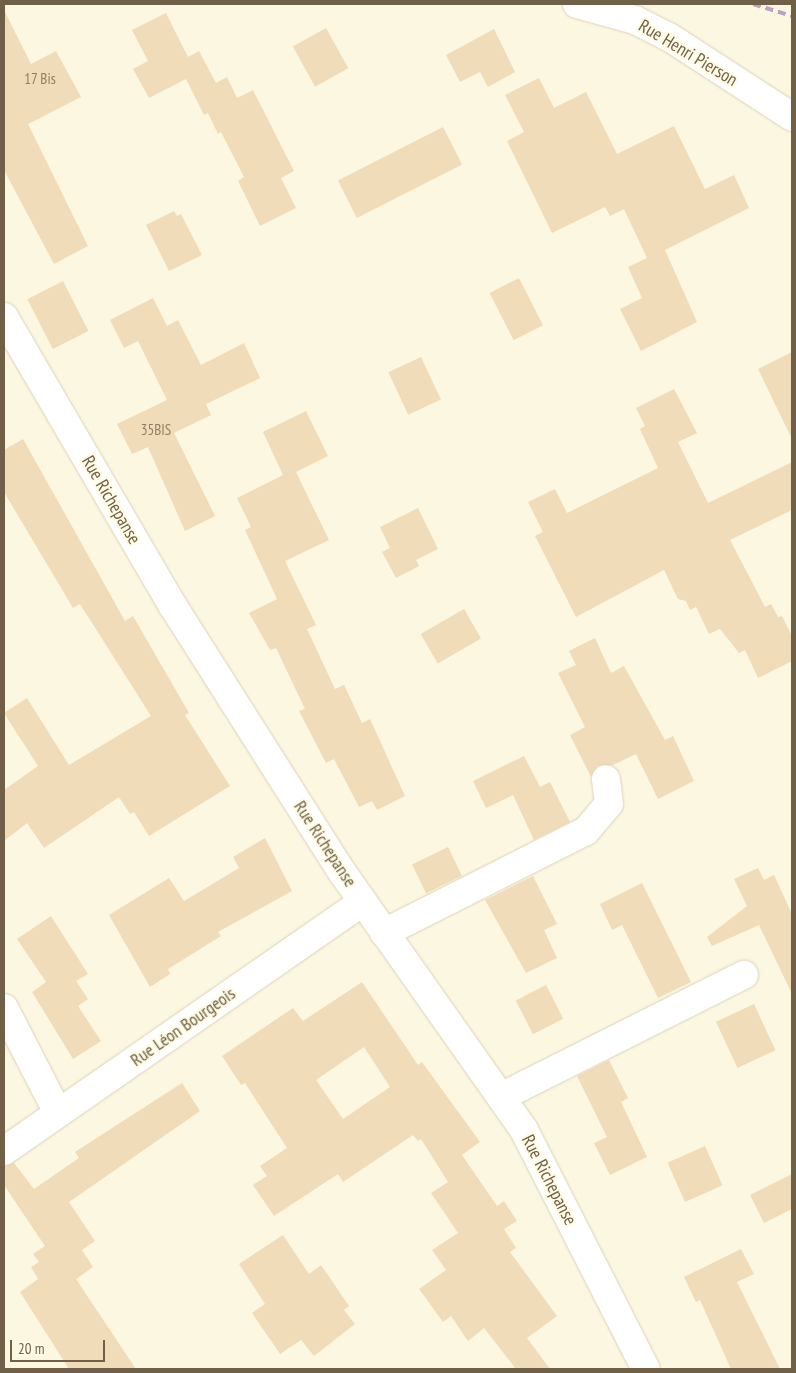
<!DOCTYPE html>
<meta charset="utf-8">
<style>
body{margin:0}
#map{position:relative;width:796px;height:1373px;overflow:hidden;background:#fcf7e0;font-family:"PT Sans Narrow",sans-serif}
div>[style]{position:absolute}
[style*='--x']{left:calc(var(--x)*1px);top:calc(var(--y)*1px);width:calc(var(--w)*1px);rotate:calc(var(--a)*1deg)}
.building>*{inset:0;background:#f0dcb8;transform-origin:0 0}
.roads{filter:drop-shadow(0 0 1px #dcd2ba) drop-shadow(0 0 1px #dcd2ba)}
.minor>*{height:28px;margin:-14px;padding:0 14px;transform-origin:14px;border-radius:14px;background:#fff}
.rail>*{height:4px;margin-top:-2px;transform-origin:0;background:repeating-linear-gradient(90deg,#bba0c4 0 8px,transparent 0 13px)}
span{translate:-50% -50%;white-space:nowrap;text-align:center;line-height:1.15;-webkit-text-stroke:4.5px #fffbe5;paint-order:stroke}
.number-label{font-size:15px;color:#917f64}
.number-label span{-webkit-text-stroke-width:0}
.street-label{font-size:18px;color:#716048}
.frame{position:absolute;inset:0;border:5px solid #716048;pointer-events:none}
.scale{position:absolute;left:10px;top:1340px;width:95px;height:22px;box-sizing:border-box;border:2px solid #716048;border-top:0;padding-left:6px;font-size:15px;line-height:18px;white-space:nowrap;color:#716048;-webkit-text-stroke:4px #fffbe5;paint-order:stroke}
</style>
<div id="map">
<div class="building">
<i style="clip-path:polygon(4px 10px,31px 64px,56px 51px,81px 97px,28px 124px,88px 246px,54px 264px,4px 170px)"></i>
<i style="clip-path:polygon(166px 13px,188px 57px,199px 51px,216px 83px,227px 77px,237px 98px,253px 90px,294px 171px,281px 178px,296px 208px,260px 226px,238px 181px,244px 177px,221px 132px,218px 134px,208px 113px,204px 115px,186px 79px,149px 98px,133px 69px,148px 61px,132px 30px)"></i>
<i style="left:326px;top:28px;width:46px;height:38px;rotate:61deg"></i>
<i style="clip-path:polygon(494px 29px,515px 72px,488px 87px,480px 72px,460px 82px,446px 55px)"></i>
<i style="clip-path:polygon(539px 78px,554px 108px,586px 92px,617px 154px,674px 126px,705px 189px,734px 175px,749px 208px,665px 250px,697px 322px,641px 351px,620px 309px,642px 298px,628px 267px,647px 258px,624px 209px,610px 216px,605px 207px,552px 233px,507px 141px,524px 132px,505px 95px)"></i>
<i style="left:443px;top:127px;width:42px;height:118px;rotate:63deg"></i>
<i style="clip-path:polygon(174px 211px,177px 216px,181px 214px,202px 255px,169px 271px,146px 225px)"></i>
<i style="left:519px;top:278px;width:53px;height:33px;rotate:63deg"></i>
<i style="left:63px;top:281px;width:56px;height:40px;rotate:63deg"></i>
<i style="clip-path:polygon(153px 298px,167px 326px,178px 320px,201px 365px,244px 343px,260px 378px,206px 404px,211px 415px,174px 433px,215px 516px,185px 531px,148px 447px,132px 454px,117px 424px,167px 400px,138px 341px,124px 348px,110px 320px)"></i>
<i style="clip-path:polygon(792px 352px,792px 439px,758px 369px)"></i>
<i style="left:421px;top:357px;width:47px;height:36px;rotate:65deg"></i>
<i style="clip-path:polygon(674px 389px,697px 433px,678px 442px,708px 503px,792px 462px,792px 510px,730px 540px,765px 607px,771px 604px,778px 617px,782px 616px,792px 636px,792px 661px,758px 678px,745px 650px,739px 653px,720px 629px,709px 634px,696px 607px,690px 610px,686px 601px,678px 599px,664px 570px,576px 617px,535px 536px,543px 532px,528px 502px,555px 489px,567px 513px,658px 468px,640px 429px,645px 426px,636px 408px)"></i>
<i style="clip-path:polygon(306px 411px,328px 456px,296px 472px,329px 540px,285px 561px,316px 625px,307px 629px,335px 689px,344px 685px,362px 723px,370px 719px,405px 796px,377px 810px,372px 801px,359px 807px,334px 759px,326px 763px,299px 711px,305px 709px,276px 648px,270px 650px,249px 613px,277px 599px,245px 530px,251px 527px,237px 498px,283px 475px,263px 432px)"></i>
<i style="clip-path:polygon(23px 439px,125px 621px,133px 616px,189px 713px,185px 715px,230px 786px,149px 836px,134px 812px,130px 814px,119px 797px,44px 848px,27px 823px,4px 841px,4px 790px,38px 766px,4px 713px,27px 698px,69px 765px,151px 716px,80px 604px,73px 608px,4px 492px,4px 450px)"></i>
<i style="clip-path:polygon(418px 508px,438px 549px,416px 560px,419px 566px,396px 578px,382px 552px,390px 548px,380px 527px)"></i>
<i style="left:464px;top:609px;width:34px;height:50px;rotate:60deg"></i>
<i style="clip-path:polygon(595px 638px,611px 673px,624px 666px,665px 740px,673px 736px,694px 781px,658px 799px,636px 754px,613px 765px,597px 766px,591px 777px,570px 735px,585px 727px,558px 673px,576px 665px,569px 651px)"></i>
<i style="clip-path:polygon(524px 756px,540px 787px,550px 782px,570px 822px,534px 840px,513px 795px,486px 808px,473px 781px)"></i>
<i style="clip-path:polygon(265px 838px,292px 891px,218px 932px,221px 936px,168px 969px,170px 974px,150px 987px,109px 915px,169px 878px,184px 901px,239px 868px,233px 857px)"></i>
<i style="left:448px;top:847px;width:32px;height:40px;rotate:64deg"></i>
<i style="clip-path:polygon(758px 868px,764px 880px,774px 875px,792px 914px,792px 994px,759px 925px,712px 946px,707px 937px,747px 906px,734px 879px)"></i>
<i style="clip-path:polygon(533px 876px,557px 924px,544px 930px,557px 958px,526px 973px,485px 900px)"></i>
<i style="clip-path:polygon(642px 883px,691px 982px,658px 998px,622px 925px,612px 930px,600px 904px)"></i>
<i style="clip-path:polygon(51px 916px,88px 974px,76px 981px,88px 999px,78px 1006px,101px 1041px,73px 1059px,32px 992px,46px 982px,17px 939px)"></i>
<i style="clip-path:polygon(evenodd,362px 982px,418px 1065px,422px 1062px,480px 1142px,462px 1155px,497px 1206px,504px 1201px,517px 1221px,504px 1229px,516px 1248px,510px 1252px,557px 1316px,527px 1338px,550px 1369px,516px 1369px,484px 1328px,468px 1341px,451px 1316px,443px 1322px,419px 1289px,446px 1270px,432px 1250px,458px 1233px,431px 1193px,448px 1182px,421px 1139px,418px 1141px,413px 1135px,343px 1182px,338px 1174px,274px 1216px,253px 1185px,267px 1176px,260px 1166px,287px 1148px,245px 1083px,241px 1085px,222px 1056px,293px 1008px,303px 1021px,362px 982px,364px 1047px,390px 1087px,343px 1119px,316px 1080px,364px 1047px)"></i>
<i style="left:546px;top:985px;width:38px;height:34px;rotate:63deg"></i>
<i style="left:754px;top:1004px;width:51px;height:42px;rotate:65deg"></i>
<i style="clip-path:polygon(609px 1060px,628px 1098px,621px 1102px,647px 1157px,610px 1175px,594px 1143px,607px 1137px,577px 1076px)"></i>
<i style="clip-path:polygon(182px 1083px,200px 1111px,69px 1202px,95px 1241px,82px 1250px,93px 1267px,76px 1279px,136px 1369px,69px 1369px,20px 1292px,38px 1279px,31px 1267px,39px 1262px,33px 1254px,45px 1246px,4px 1185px,4px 1166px,14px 1163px,34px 1189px,79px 1158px,75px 1152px)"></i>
<i style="left:705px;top:1146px;width:43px;height:41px;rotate:66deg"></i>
<i style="clip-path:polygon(792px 1174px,792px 1209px,764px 1223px,750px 1195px)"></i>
<i style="clip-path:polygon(283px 1235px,309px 1274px,321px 1265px,349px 1306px,344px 1310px,355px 1324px,314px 1356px,301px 1340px,280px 1354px,252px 1313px,265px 1304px,239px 1264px)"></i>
<i style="clip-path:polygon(741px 1249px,754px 1274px,737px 1282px,780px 1369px,731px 1369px,700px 1300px,696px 1302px,684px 1277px)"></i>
</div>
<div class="roads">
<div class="minor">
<i style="--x:577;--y:4;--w:60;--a:15.4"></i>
<i style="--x:635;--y:20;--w:38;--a:27"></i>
<i style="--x:669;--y:37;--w:147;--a:33"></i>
<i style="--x:4;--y:317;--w:335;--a:59.7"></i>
<i style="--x:173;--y:606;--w:315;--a:57.6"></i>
<i style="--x:342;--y:872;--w:316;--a:54.8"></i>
<i style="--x:524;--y:1130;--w:268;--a:63"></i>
<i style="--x:384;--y:933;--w:226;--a:-26.8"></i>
<i style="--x:586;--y:831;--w:35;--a:-50"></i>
<i style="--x:609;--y:804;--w:25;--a:-97"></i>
<i style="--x:4;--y:1008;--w:118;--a:62.8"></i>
<i style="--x:501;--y:1097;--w:272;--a:-26.7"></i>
<i style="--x:4;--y:1151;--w:436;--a:-34.8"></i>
</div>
</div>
<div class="rail">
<i style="--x:753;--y:4;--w:41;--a:17.1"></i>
</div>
<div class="number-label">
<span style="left:40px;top:79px">17 Bis</span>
<span style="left:156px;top:430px">35BIS</span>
</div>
<div class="street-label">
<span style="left:688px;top:53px;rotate:31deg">Rue Henri Pierson</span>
<span style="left:111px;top:500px;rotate:60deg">Rue Richepanse</span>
<span style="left:325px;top:844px;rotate:57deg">Rue Richepanse</span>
<span style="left:183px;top:1027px;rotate:-35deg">Rue Léon Bourgeois</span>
<span style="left:549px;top:1180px;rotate:63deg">Rue Richepanse</span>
</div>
<div class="frame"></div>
<div class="scale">20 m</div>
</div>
